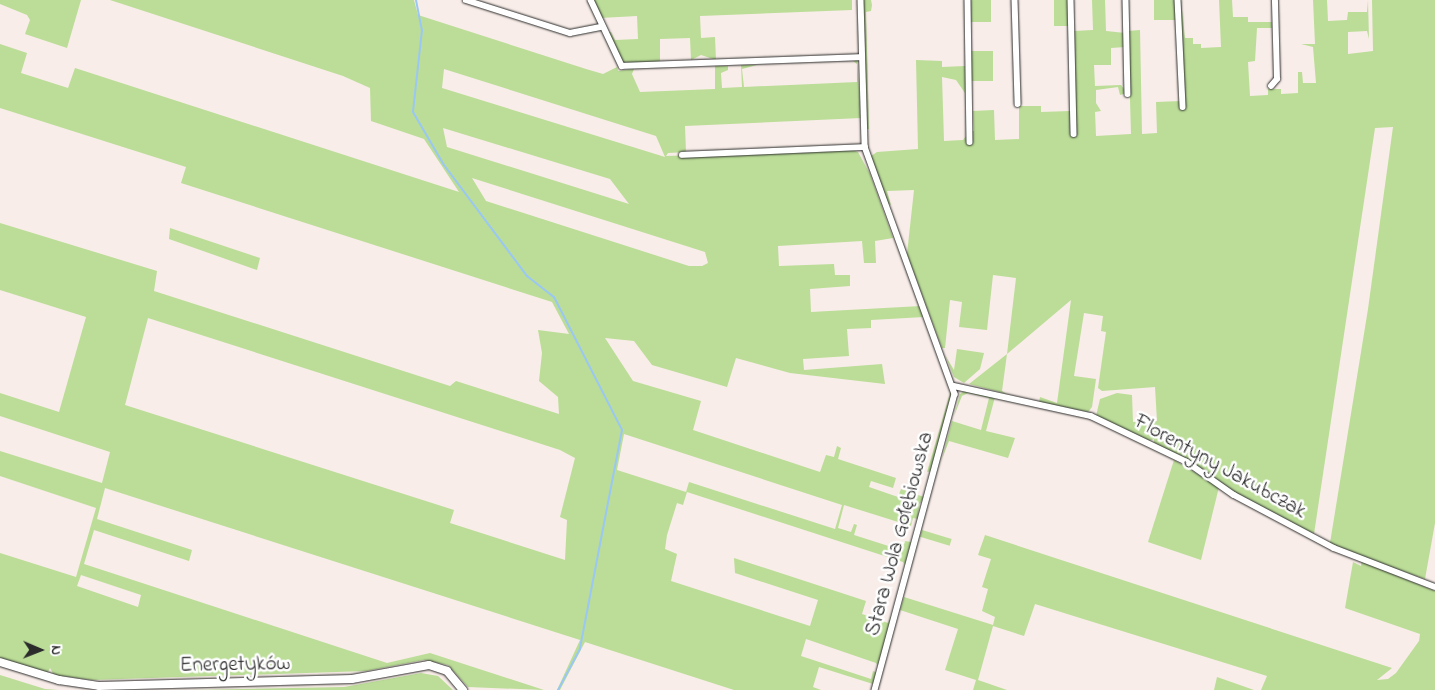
<!DOCTYPE html>
<meta charset="utf-8">
<style>
body{margin:0}
#map{position:relative;width:1435px;height:690px;overflow:hidden;background:#f8ede8;font-family:"Indie Flower",sans-serif}
div>[style]{position:absolute}
[style*='--x']{left:calc(var(--x)*1px);top:calc(var(--y)*1px);width:calc(var(--w)*1px);rotate:calc(var(--a)*1deg)}
.green>*{inset:0;background:#bbdd97;transform-origin:0 0}
.stream>*{height:2px;margin:-1px;padding:0 1px;transform-origin:1px;border-radius:1px;background:#9ac7f4}
.roads{filter:drop-shadow(0 0 1px #2b2b2b) drop-shadow(0 0 1px #2b2b2b)}
.minor>*{height:5.5px;margin:-2.75px;padding:0 2.75px;transform-origin:2.75px;border-radius:2.75px;background:#fff}
.secondary>*{height:8px;margin:-4px;padding:0 4px;transform-origin:4px;border-radius:4px;background:#fff}
span{translate:-50% -50%;white-space:nowrap;text-align:center;line-height:1.15;-webkit-text-stroke:5px #fff;paint-order:stroke}
.street-label{font-size:21px;color:#2b2b2b}
.north{position:absolute;left:15px;top:625px;width:50px;height:50px;-webkit-text-stroke:4px #fff;paint-order:stroke;rotate:91deg;font-size:14px;font-weight:700;line-height:20px;text-align:center;color:#2b2b2b}
.north::after{content:'';display:block;margin:auto;width:18px;height:22px;background:#2b2b2b;clip-path:polygon(50% 0,100% 100%,50% 72%,0 100%)}
</style>
<div id="map">
<div class="green">
<i style="clip-path:polygon(0 0,81px 0,67px 48px,25px 34px,30px 20px,27px 15px,0 4px)"></i>
<i style="clip-path:polygon(evenodd,110px 0,414px 0,418px 15px,586px 69px,603px 74px,617px 67px,618px 71px,634px 69px,632px 74px,640px 92px,715px 89px,715px 66px,728px 66px,728px 70px,721px 73px,722px 88px,742px 87px,741px 65px,757px 65px,742px 69px,744px 87px,857px 82px,857px 64px,853px 61px,857px 60px,861px 118px,685px 126px,686px 152px,668px 153px,666px 156px,852px 150px,858px 152px,870px 174px,893px 238px,875px 241px,876px 263px,864px 263px,862px 241px,778px 246px,779px 266px,834px 264px,835px 275px,850px 275px,850px 286px,810px 289px,811px 312px,921px 306px,927px 324px,924px 317px,871px 320px,871px 328px,847px 329px,849px 356px,803px 359px,804px 370px,882px 364px,885px 384px,790px 373px,736px 358px,727px 387px,652px 365px,634px 341px,605px 338px,633px 381px,701px 401px,693px 430px,820px 472px,826px 455px,834px 457px,837px 446px,841px 448px,838px 459px,896px 478px,893px 488px,871px 481px,869px 487px,898px 497px,901px 489px,924px 497px,919px 505px,918px 519px,913px 518px,911px 526px,844px 505px,838px 528px,851px 532px,854px 524px,857px 525px,854px 535px,901px 550px,905px 541px,911px 542px,905px 565px,903px 562px,687px 492px,683px 505px,677px 503px,667px 535px,665px 549px,677px 554px,671px 581px,810px 626px,818px 600px,735px 573px,734px 558px,866px 601px,862px 614px,888px 623px,892px 614px,878px 666px,876px 663px,806px 639px,801px 656px,871px 679px,873px 671px,876px 672px,875px 682px,873px 684px,819px 667px,813px 687px,821px 690px,734px 690px,585px 642px,560px 690px,557px 690px,580px 640px,105px 488px,97px 519px,192px 550px,189px 561px,94px 530px,84px 564px,387px 663px,430px 653px,544px 690px,468px 687px,448px 665px,424px 660px,366px 671px,92px 680px,54px 675px,50px 668px,47px 674px,0 659px,0 553px,76px 577px,96px 508px,0 476px,0 451px,102px 483px,110px 452px,0 416px,0 393px,59px 412px,86px 317px,0 290px,0 223px,157px 271px,154px 291px,450px 386px,456px 381px,559px 414px,558px 397px,539px 381px,542px 353px,538px 330px,569px 334px,552px 302px,181px 183px,186px 167px,0 108px,0 44px,27px 53px,21px 73px,68px 88px,75px 68px,459px 192px,424px 139px,371px 121px,370px 88px,343px 76px,110px 0,444px 69px,656px 136px,665px 157px,442px 88px,444px 69px,110px 0,443px 128px,610px 179px,629px 204px,447px 147px,443px 128px,110px 0,472px 178px,705px 252px,708px 263px,702px 266px,689px 266px,486px 201px,472px 178px,110px 0,148px 318px,560px 450px,575px 458px,560px 517px,567px 520px,565px 560px,450px 523px,454px 510px,125px 405px,148px 318px,110px 0,624px 434px,842px 505px,835px 529px,689px 482px,686px 492px,617px 470px,624px 434px,110px 0,81px 575px,141px 595px,138px 607px,77px 586px,81px 575px)"></i>
<i style="clip-path:polygon(593px 0,852px 0,852px 10px,700px 16px,701px 38px,715px 37px,716px 60px,701px 55px,691px 60px,690px 38px,660px 39px,660px 63px,628px 64px,623px 63px,607px 33px,611px 32px,615px 40px,638px 39px,637px 16px,600px 18px)"></i>
<i style="clip-path:polygon(863px 0,871px 0,872px 5px,871px 11px,866px 12px,869px 129px,866px 129px)"></i>
<i style="left:971px;top:0;width:20px;height:22px"></i>
<i style="left:1054px;top:0;width:15px;height:26px"></i>
<i style="clip-path:polygon(1092px 0,1105px 0,1106px 31px,1125px 33px,1125px 47px,1111px 48px,1111px 65px,1094px 65px,1095px 86px,1121px 85px,1127px 93px,1120px 95px,1118px 87px,1096px 90px,1096px 103px,1101px 111px,1095px 112px,1096px 136px,1131px 134px,1128px 31px,1140px 30px,1142px 134px,1157px 133px,1156px 102px,1181px 101px,1178px 28px,1175px 20px,1154px 20px,1154px 0,1181px 0,1185px 38px,1193px 38px,1193px 44px,1201px 44px,1201px 48px,1221px 47px,1219px 0,1232px 0,1233px 17px,1248px 17px,1248px 22px,1272px 22px,1272px 28px,1257px 28px,1255px 61px,1248px 62px,1250px 96px,1268px 95px,1268px 89px,1281px 89px,1281px 94px,1298px 93px,1298px 72px,1302px 72px,1303px 83px,1316px 83px,1313px 47px,1301px 44px,1315px 44px,1313px 0,1327px 0,1328px 21px,1347px 20px,1348px 12px,1367px 12px,1368px 0,1369px 39px,1367px 31px,1348px 32px,1348px 54px,1373px 51px,1372px 0,1435px 0,1435px 523px,1425px 579px,1379px 563px,1378px 568px,1435px 591px,1435px 690px,1261px 690px,1267px 676px,1035px 604px,1024px 636px,993px 626px,978px 680px,1007px 690px,973px 690px,976px 680px,945px 670px,958px 629px,900px 610px,904px 597px,993px 625px,995px 617px,982px 611px,988px 589px,982px 587px,991px 559px,978px 555px,985px 535px,1392px 668px,1377px 680px,1388px 679px,1396px 673px,1419px 641px,1420px 634px,1345px 608px,1353px 562px,1361px 566px,1362px 558px,1330px 543px,1368px 309px,1393px 127px,1375px 128px,1314px 534px,1231px 491px,1201px 468px,1154px 443px,1154px 439px,1149px 441px,1096px 416px,1100px 399px,1117px 393px,1132px 395px,1133px 422px,1157px 421px,1155px 387px,1102px 391px,1098px 388px,1106px 332px,1101px 331px,1103px 316px,1084px 313px,1074px 376px,1096px 379px,1092px 407px,1088px 412px,1039px 402px,1040px 397px,1057px 403px,1071px 300px,1007px 354px,1002px 391px,1007px 394px,969px 384px,1007px 354px,1016px 278px,993px 275px,987px 330px,959px 327px,962px 302px,950px 300px,945px 348px,942px 348px,907px 254px,914px 190px,887px 191px,891px 205px,888px 204px,871px 156px,877px 152px,918px 149px,916px 60px,942px 61px,942px 67px,965px 66px,965px 93px,956px 80px,942px 77px,944px 141px,963px 140px,966px 136px,966px 111px,967px 131px,974px 131px,973px 111px,994px 110px,995px 140px,1019px 139px,1019px 106px,1041px 106px,1041px 112px,1070px 111px,1071px 136px,1076px 136px,1074px 31px,1093px 30px)"></i>
<i style="left:971px;top:51px;width:22px;height:30px"></i>
<i style="clip-path:polygon(170px 228px,260px 258px,257px 270px,169px 239px)"></i>
<i style="clip-path:polygon(957px 349px,984px 353px,980px 369px,964px 383px,954px 377px,945px 355px,954px 370px)"></i>
<i style="clip-path:polygon(951px 390px,953px 395px,932px 471px,927px 472px)"></i>
<i style="clip-path:polygon(966px 390px,995px 397px,986px 431px,1015px 438px,1008px 458px,949px 441px,942px 459px,952px 421px,981px 430px,989px 398px,968px 393px,962px 396px,954px 416px,960px 394px)"></i>
<i style="clip-path:polygon(1174px 460px,1219px 487px,1201px 560px,1148px 542px)"></i>
<i style="left:922px;top:530px;width:31px;height:7px;rotate:17deg"></i>
<i style="clip-path:polygon(421px 673px,438px 676px,453px 690px,191px 690px,344px 687px)"></i>
<i style="clip-path:polygon(0 675px,45px 689px,58px 690px,0 690px)"></i>
<i style="clip-path:polygon(1217px 677px,1254px 690px,1214px 690px)"></i>
</div>
<div class="stream">
<i style="--x:416;--y:0;--w:31;--a:79"></i>
<i style="--x:422;--y:30;--w:82;--a:96.3"></i>
<i style="--x:413;--y:112;--w:61;--a:59.7"></i>
<i style="--x:444;--y:165;--w:139;--a:53.2"></i>
<i style="--x:527;--y:276;--w:34;--a:38"></i>
<i style="--x:554;--y:297;--w:149;--a:62.9"></i>
<i style="--x:622;--y:430;--w:223;--a:100.9"></i>
<i style="--x:580;--y:649;--w:47;--a:118.2"></i>
</div>
<div class="roads">
<div class="minor">
<i style="--x:466;--y:0;--w:109;--a:17.6"></i>
<i style="--x:570;--y:33;--w:32;--a:-11"></i>
<i style="--x:591;--y:0;--w:73;--a:64.8"></i>
<i style="--x:622;--y:66;--w:240;--a:-2.1"></i>
<i style="--x:861;--y:0;--w:147;--a:88.4"></i>
<i style="--x:865;--y:147;--w:263;--a:70"></i>
<i style="--x:955;--y:394;--w:307;--a:105.1"></i>
<i style="--x:968;--y:0;--w:142;--a:89.2"></i>
<i style="--x:1015;--y:0;--w:104;--a:88.3"></i>
<i style="--x:1071;--y:0;--w:134;--a:88.7"></i>
<i style="--x:1126;--y:0;--w:94;--a:88.8"></i>
<i style="--x:1178;--y:0;--w:107;--a:87.3"></i>
<i style="--x:1271;--y:86;--w:9;--a:-49"></i>
<i style="--x:1277;--y:79;--w:79;--a:-91.5"></i>
<i style="--x:682;--y:155;--w:183;--a:-2.5"></i>
<i style="--x:954;--y:386;--w:140;--a:12.4"></i>
<i style="--x:1091;--y:416;--w:106;--a:25.6"></i>
<i style="--x:1187;--y:462;--w:57;--a:35.1"></i>
<i style="--x:1234;--y:495;--w:113;--a:27.9"></i>
<i style="--x:1334;--y:548;--w:108;--a:21.1"></i>
</div>
<div class="secondary">
<i style="--x:0;--y:662;--w:62;--a:17"></i>
<i style="--x:59;--y:680;--w:40;--a:8.5"></i>
<i style="--x:99;--y:686;--w:253;--a:-1.6"></i>
<i style="--x:352;--y:679;--w:78;--a:-10.3"></i>
<i style="--x:429;--y:665;--w:19;--a:18"></i>
<i style="--x:447;--y:671;--w:25;--a:50"></i>
</div>
</div>
<div class="street-label">
<span style="left:1220px;top:467px;rotate:29deg">Florentyny Jakubczak</span>
<span style="left:900px;top:534px;rotate:-75deg">Stara Wola Gołębiowska</span>
<span style="left:235px;top:665px;rotate:-1deg">Energetyków</span>
</div>
<div class="north">N</div>
</div>
